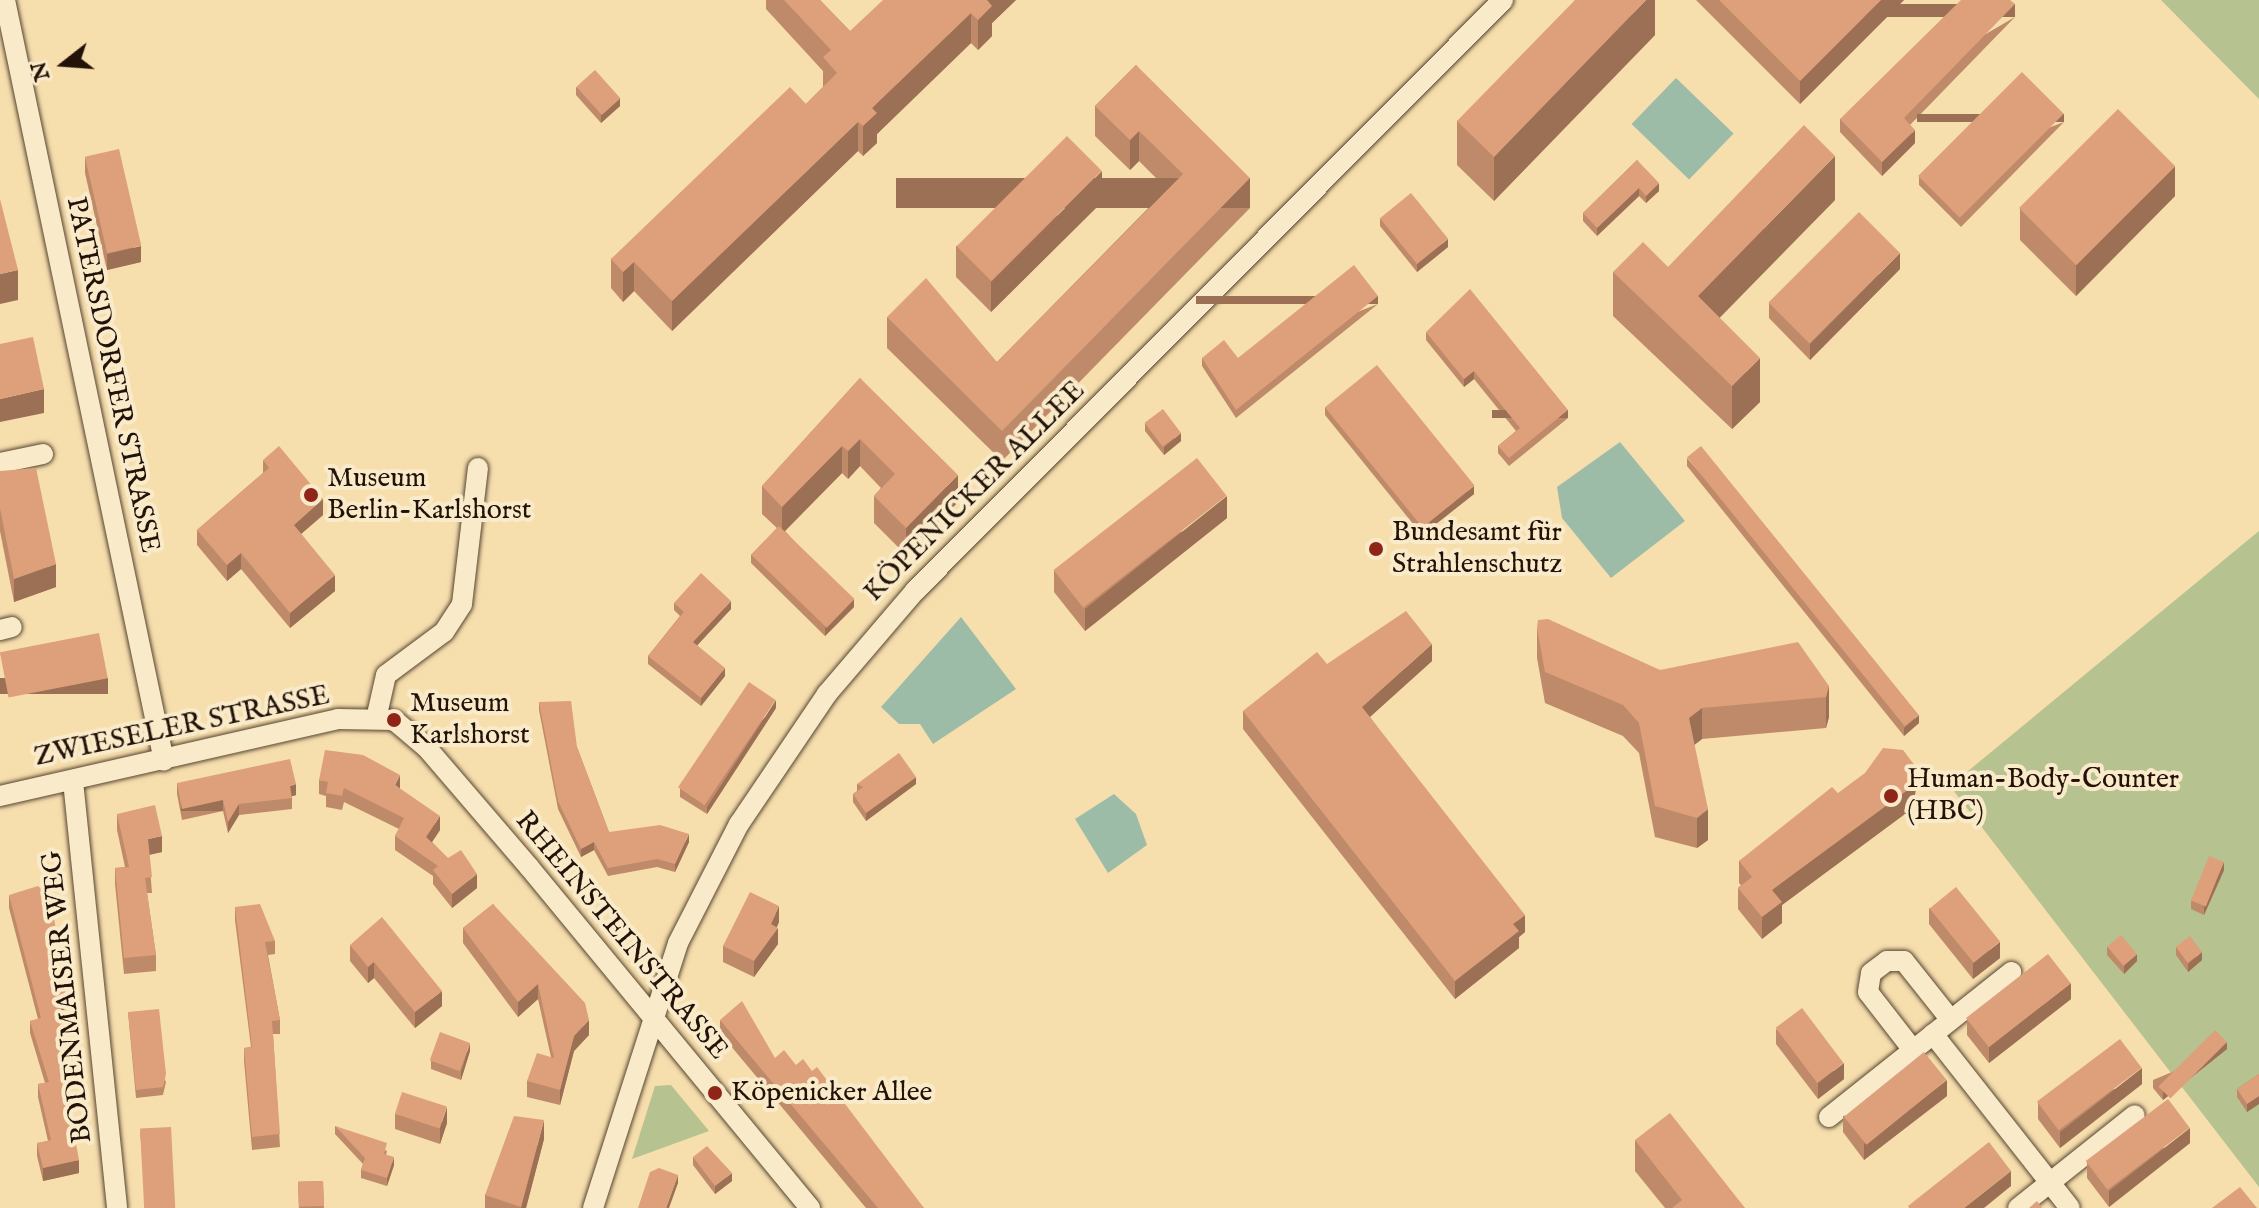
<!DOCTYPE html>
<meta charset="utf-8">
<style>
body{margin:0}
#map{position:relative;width:2259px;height:1208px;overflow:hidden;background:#f6dead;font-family:"IM FELL English",serif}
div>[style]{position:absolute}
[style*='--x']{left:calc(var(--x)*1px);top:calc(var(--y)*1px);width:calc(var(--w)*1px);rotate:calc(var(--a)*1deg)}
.green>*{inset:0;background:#b6c28f}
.water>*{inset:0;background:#9dbca8;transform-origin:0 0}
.roads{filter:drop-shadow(0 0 2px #574531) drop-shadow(0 0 2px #574531)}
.street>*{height:20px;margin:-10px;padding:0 10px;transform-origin:10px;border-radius:10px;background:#f9eaca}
.wall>*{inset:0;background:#be8a69;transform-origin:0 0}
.shaded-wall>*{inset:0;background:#9b7055;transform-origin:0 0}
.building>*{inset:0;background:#dda07a;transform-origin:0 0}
.dots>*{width:22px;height:22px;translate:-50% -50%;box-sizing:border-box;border:4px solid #f9eaca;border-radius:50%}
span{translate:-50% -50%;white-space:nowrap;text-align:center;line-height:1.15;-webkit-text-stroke:8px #f9eaca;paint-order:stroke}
.street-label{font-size:28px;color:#221208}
.poi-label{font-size:28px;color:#221208}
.left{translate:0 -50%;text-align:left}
.north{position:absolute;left:24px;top:24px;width:80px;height:80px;-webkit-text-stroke:6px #f9eaca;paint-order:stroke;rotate:253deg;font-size:22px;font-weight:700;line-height:32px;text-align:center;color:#221208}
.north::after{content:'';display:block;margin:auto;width:28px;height:36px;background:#221208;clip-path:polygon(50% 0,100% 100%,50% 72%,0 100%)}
</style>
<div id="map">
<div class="green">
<i style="clip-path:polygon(2161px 0,2259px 0,2259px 99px)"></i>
<i style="clip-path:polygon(2259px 531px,2259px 1187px,1950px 786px)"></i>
<i style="clip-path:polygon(671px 1085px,709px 1131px,632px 1159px,655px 1086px)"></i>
</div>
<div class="water">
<i style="left:1676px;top:78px;width:80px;height:64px;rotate:44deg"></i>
<i style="clip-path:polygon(1620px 442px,1685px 521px,1611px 578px,1562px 518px,1557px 487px)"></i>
<i style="clip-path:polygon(961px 617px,1016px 689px,933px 744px,920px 724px,899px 724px,881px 707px)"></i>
<i style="clip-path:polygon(1114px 794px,1136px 814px,1147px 845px,1108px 873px,1075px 819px)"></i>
</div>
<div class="roads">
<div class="street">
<i style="--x:5;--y:0;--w:777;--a:78.2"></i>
<i style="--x:0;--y:463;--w:44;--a:-11.8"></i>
<i style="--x:0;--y:630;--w:12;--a:-14"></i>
<i style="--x:376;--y:719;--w:45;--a:-77.2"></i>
<i style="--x:386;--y:675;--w:72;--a:-36.6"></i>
<i style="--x:444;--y:632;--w:33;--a:-57"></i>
<i style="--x:462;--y:604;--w:137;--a:-83.3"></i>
<i style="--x:73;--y:781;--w:429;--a:84.1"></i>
<i style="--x:0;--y:796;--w:347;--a:-12.8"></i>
<i style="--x:338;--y:719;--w:56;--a:1"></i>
<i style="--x:394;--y:720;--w:43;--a:40.3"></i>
<i style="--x:427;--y:748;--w:157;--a:49.4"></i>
<i style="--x:529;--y:867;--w:442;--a:50.5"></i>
<i style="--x:1933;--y:1034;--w:221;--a:51.8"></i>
<i style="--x:1913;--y:1050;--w:73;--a:-127.8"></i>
<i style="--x:1868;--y:992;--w:19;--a:-81"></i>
<i style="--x:1871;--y:973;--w:20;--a:-37"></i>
<i style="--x:1887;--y:961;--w:17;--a:0"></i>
<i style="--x:1904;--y:961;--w:75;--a:51.5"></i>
<i style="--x:1829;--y:1117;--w:233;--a:-38.5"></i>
<i style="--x:593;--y:1208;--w:278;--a:-72.2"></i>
<i style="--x:678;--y:943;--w:134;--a:-62.9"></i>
<i style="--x:739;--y:824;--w:157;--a:-55.9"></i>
<i style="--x:827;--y:694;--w:135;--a:-49.5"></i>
<i style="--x:915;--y:591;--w:834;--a:-45.15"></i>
<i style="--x:2018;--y:1208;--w:149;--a:-38.5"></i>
</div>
</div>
<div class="wall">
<i style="clip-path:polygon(766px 0,820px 0,850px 31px,1016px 0,992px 23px,992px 36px,978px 50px,971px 43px,877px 134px,877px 143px,863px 156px,858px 151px,672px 331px,634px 291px,623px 302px,611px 288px,611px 259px,806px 104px,823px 87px,823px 71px,766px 9px)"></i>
<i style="clip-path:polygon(1655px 0,1655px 35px,1494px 201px,1457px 165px,1457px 121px)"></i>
<i style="clip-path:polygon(1696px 0,1904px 0,1800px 104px)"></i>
<i style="clip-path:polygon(2015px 17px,1910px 125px,1915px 143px,1882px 176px,1840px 132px,1840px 119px)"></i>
<i style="clip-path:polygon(1136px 65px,1250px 208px,1002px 461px,887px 348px,887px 317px,997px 362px,1167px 189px,1139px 161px,1130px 170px,1095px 136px,1095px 106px)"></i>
<i style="clip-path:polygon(576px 87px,620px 106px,601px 123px,576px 95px)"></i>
<i style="clip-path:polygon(2064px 122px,1961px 227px,1919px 185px,1919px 177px)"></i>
<i style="clip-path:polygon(85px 157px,141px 262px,107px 270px,85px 173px)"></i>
<i style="clip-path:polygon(1637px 160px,1659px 191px,1646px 203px,1639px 196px,1597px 236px,1583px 221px,1583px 213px)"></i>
<i style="clip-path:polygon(2175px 196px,2076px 296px,2020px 240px,2020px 209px)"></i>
<i style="clip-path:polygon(1835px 200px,1719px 317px,1760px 402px,1732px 429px,1613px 316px,1613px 272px,1668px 267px)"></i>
<i style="clip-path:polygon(1102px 202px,991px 312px,956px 277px,956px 246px)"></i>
<i style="clip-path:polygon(1380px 218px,1448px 247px,1417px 272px,1380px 226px)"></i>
<i style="clip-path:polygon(1900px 269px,1810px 360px,1769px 318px,1769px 303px)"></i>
<i style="clip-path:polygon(1378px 304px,1236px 418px,1202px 366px,1202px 358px,1238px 358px)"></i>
<i style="clip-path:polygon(1426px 332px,1568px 418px,1509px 466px,1498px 453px,1498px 446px,1516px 431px,1474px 379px,1464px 387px,1426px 340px)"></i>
<i style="clip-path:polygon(860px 378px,958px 502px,906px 555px,874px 523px,874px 496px,881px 488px,860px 466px,848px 479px,842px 473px,785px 531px,854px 607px,825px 636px,751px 563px,751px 555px,777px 528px,762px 514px,762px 486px)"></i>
<i style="clip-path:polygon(1325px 407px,1474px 494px,1422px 535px,1325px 415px)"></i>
<i style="clip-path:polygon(1145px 423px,1181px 441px,1164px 455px,1145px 431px)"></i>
<i style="clip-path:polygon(1687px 458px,1919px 723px,1904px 736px,1687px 466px)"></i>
<i style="clip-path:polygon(263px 460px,323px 515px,301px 534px,335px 591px,290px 628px,241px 569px,227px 581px,197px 545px,197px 530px,263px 473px)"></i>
<i style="clip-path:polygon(0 471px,56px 587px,14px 602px,0 531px)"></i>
<i style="clip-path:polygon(1227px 518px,1085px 631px,1054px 592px,1054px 570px)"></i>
<i style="clip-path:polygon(674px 603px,731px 609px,697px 645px,725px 676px,701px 706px,648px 664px,648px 656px,680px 616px,674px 610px)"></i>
<i style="clip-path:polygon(1537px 628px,1660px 670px,1829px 686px,1829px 717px,1826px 728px,1702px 739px,1694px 745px,1708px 840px,1697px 848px,1655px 837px,1639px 753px,1623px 736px,1545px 703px,1537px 658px)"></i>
<i style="clip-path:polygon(1432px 661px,1370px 717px,1525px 932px,1519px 937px,1519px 948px,1455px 999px,1243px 729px,1243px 711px)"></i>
<i style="clip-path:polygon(539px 702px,577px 747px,609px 832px,689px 842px,675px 872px,657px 867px,608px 876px,594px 850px,581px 857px,558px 809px,539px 710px)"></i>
<i style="clip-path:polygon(776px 708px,707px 814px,680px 797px,680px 789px)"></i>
<i style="clip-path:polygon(319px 780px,400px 789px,440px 830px,432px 842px,477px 888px,452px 908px,433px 884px,433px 876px,395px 850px,395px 836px,399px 829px,344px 802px,342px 810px,326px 807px,326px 796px,319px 794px)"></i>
<i style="clip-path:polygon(177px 783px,296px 795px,292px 796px,292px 809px,239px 815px,228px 833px,223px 811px,182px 820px,177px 794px)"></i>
<i style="clip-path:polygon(857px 784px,916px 784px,866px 821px,853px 802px,853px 794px,857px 791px)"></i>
<i style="clip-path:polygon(1916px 788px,1913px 808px,1782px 905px,1782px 923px,1762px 939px,1738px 909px,1738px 888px,1741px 885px,1739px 883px,1739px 861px,1838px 793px)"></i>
<i style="clip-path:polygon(117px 814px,162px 852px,149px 855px,152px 893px,147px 893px,156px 955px,156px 971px,124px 974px,115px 884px,115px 868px,125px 867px,117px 830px)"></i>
<i style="clip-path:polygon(2224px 870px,2204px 915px,2191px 909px,2191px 901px)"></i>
<i style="clip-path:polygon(9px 895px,66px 1009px,59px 1011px,68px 1062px,61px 1064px,79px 1173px,43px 1181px,37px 1156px,37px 1143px,48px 1141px,38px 1097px,38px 1084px,45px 1083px,30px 1033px,30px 1021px,38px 1019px,9px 908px)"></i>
<i style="clip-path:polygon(493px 904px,589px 1035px,574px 1051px,560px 1105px,527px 1097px,527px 1081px,551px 1057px,538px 999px,518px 1017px,463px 943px,463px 928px)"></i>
<i style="clip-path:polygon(235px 907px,275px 941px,275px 954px,268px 955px,280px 1020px,280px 1034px,273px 1034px,280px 1147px,252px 1150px,244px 1061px,244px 1048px,251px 1047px,235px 920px)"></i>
<i style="clip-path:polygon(1929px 908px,2000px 958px,1973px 979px,1929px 924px)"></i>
<i style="clip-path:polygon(779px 922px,777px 927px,778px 944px,754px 977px,723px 962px,723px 946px)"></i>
<i style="clip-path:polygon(350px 945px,442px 1006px,415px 1028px,374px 978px,368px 983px,350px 961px)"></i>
<i style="clip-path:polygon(2107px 947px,2137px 961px,2124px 974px,2107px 955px)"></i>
<i style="clip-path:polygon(2176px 947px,2202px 960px,2188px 972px,2176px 955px)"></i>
<i style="clip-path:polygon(2071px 999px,1989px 1063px,1967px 1035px,1967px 1020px)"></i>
<i style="clip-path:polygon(128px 1012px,166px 1082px,163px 1095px,136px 1098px)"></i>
<i style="clip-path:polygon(720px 1020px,775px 1058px,924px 1208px,866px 1208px,720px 1033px)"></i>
<i style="clip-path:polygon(1776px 1029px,1844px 1079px,1818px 1099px,1776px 1044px)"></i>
<i style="clip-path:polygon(2227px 1049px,2163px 1100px,2153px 1088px,2153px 1080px)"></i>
<i style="clip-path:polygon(470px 1051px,461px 1080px,431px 1069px,431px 1061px)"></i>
<i style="clip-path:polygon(2259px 1074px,2259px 1104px,2247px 1112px,2237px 1097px,2237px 1089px)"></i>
<i style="clip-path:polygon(2142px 1084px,2060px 1148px,2038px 1119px,2038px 1103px)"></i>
<i style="clip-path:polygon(1947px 1096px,1864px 1160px,1843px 1132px,1843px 1116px)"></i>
<i style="clip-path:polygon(395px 1114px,447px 1123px,440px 1144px,395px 1129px)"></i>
<i style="clip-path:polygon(335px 1126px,387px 1151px,386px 1155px,394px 1165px,387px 1186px,361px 1178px,361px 1170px,363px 1164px,335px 1134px)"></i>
<i style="clip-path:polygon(140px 1130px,175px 1208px,146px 1208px)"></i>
<i style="clip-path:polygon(544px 1139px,526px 1208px,485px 1208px,485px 1195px)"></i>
<i style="clip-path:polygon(1635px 1140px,1745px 1208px,1665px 1208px,1635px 1171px)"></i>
<i style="clip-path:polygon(2190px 1143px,2109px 1207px,2087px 1178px,2087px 1162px)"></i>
<i style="clip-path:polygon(693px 1157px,732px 1181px,715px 1194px,693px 1165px)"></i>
<i style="left:323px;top:1181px;width:27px;height:25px;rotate:88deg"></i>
</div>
<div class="shaded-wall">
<i style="clip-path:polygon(986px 0,1016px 0,992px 23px,992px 36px,978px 50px,978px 20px)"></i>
<i style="clip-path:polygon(1646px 0,1655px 0,1655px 35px,1494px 201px,1494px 157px)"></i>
<i style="clip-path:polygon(1881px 0,1904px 0,1800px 104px,1800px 81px)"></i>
<i style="left:2015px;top:4px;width:13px;height:159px;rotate:90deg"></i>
<i style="clip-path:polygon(971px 13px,971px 43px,877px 134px,877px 143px,863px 156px,863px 126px,872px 108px)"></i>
<i style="clip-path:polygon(620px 98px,620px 106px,601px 123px,601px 115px)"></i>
<i style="left:2064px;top:114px;width:8px;height:147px;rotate:90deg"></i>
<i style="clip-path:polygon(858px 122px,858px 151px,672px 331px,672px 301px)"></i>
<i style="clip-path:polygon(1915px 130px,1915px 143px,1882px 176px,1882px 162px)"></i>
<i style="clip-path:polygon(1139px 131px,1139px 161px,1130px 170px,1130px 140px)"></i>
<i style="clip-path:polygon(1835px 156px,1835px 200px,1698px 340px,1698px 296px)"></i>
<i style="clip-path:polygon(2175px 166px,2175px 196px,2076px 296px,2076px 265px)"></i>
<i style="clip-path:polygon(1102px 171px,1102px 202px,991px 312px,991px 282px)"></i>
<i style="left:1250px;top:178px;width:30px;height:354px;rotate:90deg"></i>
<i style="clip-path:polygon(1659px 183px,1659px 191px,1646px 203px,1646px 196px)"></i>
<i style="clip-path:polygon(1639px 188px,1639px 196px,1597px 236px,1597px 228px)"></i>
<i style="clip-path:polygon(1448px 239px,1448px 247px,1417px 272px,1417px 264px)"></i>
<i style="clip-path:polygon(141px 246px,141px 262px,107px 270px,107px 254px)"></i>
<i style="clip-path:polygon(1900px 253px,1900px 269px,1810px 360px,1810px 344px)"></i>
<i style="clip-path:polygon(634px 262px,634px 291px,623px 302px,623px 272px)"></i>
<i style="clip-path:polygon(18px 270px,18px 300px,0 304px,0 274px)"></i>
<i style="left:1378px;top:296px;width:8px;height:182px;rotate:90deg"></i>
<i style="clip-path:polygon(1760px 358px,1760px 402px,1732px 429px,1732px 386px)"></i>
<i style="clip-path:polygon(1474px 371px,1474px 379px,1464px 387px,1464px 379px)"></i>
<i style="clip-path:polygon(44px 389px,44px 413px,0 422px,0 399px)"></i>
<i style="left:1568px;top:410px;width:8px;height:76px;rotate:90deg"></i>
<i style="clip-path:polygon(1181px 433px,1181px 441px,1164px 455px,1164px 447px)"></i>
<i style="clip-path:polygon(860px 439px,860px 466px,848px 479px,848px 451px)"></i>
<i style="clip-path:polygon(842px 446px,842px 473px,782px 534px,782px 507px)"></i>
<i style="clip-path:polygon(958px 475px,958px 502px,906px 555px,906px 528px)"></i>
<i style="clip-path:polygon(1474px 486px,1474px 494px,1422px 535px,1422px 528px)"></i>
<i style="clip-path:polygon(1227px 496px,1227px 518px,1085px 631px,1085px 609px)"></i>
<i style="clip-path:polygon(323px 499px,323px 515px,294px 540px,294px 525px)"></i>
<i style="clip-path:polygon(241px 553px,241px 569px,227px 581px,227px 565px)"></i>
<i style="clip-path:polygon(56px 564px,56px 587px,14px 602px,14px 579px)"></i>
<i style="clip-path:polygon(335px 575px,335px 591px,290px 628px,290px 613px)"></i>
<i style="clip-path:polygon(854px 599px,854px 607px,825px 636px,825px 628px)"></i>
<i style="clip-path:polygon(731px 601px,731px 609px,693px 650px,693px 642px)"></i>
<i style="clip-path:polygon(1432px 644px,1432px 661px,1362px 724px,1362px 707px)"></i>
<i style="clip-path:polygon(725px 668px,725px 676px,701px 706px,701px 698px)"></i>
<i style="left:108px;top:678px;width:16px;height:110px;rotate:90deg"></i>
<i style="clip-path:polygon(1829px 686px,1829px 717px,1826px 728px,1826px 697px)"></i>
<i style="clip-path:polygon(776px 700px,776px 708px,707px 814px,707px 807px)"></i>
<i style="clip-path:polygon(1702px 708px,1702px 739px,1689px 749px,1689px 718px)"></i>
<i style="clip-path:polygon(1919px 715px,1919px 723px,1904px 736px,1904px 728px)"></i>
<i style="clip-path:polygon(1916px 767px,1916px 788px,1913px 808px,1782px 905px,1782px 923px,1762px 939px,1762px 917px,1772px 890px)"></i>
<i style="clip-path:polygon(400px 775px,400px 789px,395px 785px)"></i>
<i style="clip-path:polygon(916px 777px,916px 784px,866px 821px,866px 813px)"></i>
<i style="clip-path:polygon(296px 784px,296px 795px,290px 797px,290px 786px)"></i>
<i style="left:223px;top:800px;width:11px;height:42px;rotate:90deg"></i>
<i style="clip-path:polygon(239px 804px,239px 815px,228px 833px,228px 822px)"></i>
<i style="clip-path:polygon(1708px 809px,1708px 840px,1697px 848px,1697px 818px)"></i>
<i style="clip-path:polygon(440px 816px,440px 830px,426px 851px,426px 837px)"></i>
<i style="clip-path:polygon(689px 834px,689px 842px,675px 872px,675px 864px)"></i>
<i style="clip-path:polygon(162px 836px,162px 852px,148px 855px,148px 839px)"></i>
<i style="clip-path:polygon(594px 842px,594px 850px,581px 857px,581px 849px)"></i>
<i style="clip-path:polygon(2224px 862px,2224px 870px,2204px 915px,2204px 907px)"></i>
<i style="clip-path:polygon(477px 874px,477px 888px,452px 908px,452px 894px)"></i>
<i style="clip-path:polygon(779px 906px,779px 922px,772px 936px,778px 928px,778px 944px,754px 977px,754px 961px)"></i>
<i style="clip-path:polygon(1525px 915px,1525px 932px,1519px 937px,1519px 948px,1455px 999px,1455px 981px,1513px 924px)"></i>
<i style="clip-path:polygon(2000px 942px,2000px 958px,1973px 979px,1973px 963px)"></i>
<i style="clip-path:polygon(2202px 952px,2202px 960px,2188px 972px,2188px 964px)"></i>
<i style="clip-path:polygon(2137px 954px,2137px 961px,2124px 974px,2124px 966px)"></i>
<i style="clip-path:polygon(374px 962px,374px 978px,368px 983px,368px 967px)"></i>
<i style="clip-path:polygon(2071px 983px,2071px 999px,1989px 1063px,1989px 1047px)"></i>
<i style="clip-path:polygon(538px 984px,538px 999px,518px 1017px,518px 1002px)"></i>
<i style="clip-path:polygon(442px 991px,442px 1006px,415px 1028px,415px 1012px)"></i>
<i style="clip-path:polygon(66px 997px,66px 1009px,57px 1012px,57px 999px)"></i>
<i style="clip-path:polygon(589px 1020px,589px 1035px,574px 1051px,560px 1105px,560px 1090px,574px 1036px)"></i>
<i style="clip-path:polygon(2227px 1042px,2227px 1049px,2163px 1100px,2163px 1092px)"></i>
<i style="clip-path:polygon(470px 1043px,470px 1051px,461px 1080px,461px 1072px)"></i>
<i style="clip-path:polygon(68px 1049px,68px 1062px,59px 1064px,59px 1052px)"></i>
<i style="clip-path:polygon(1844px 1063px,1844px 1079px,1818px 1099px,1818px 1083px)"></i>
<i style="clip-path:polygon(2142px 1068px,2142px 1084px,2060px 1148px,2060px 1132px)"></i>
<i style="clip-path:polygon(1947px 1080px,1947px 1096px,1864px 1160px,1864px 1144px)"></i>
<i style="clip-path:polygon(2259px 1096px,2259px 1104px,2247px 1112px,2247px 1104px)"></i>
<i style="clip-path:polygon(447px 1107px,447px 1123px,440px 1144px,440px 1128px)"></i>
<i style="clip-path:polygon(544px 1120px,544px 1139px,526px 1208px,521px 1208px)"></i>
<i style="clip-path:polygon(2190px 1128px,2190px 1143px,2109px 1207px,2109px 1191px)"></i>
<i style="clip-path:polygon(394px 1157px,394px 1165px,387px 1186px,387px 1178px)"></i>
<i style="clip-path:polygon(79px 1160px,79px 1173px,43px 1181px,43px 1168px)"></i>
<i style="clip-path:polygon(2011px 1171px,2011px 1186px,1984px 1208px,1964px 1208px)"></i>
<i style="clip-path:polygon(732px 1173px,732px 1181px,715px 1194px,715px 1186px)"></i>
<i style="clip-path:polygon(678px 1175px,678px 1183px,669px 1208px,666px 1208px)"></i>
</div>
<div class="building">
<i style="clip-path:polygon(784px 0,820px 0,850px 31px,883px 0,987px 0,992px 6px,978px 20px,971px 13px,872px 108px,877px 113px,863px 126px,858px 122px,672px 301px,634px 262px,623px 272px,611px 259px,790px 87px,806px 104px,837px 73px,823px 57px,831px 50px)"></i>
<i style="clip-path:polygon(1575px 0,1646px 0,1494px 157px,1457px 121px)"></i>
<i style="clip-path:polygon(1719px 0,1881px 0,1800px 81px)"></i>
<i style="clip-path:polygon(1961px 0,2010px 0,2015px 4px,1904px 118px,1915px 130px,1882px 162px,1840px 119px)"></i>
<i style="clip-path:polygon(1136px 65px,1250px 178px,1002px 431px,887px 317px,926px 278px,997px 362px,1183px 174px,1139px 131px,1130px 140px,1095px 106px)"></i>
<i style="left:595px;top:70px;width:38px;height:25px;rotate:48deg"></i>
<i style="left:2022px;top:72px;width:59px;height:147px;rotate:45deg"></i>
<i style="left:2118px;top:109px;width:81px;height:140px;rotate:45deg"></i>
<i style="clip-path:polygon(1804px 125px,1835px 156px,1698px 296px,1760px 358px,1732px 386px,1613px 272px,1643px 242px,1668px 267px)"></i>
<i style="left:1067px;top:136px;width:49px;height:156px;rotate:45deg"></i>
<i style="left:119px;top:149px;width:99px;height:35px;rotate:77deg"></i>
<i style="clip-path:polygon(1637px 160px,1659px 183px,1646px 196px,1639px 188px,1597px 228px,1583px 213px)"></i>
<i style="left:1411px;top:193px;width:59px;height:40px;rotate:51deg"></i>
<i style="clip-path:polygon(0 199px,18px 270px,0 274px)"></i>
<i style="left:1859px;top:212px;width:58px;height:128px;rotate:45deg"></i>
<i style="clip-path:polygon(1354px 265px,1378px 296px,1236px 410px,1202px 358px,1224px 340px,1238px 358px)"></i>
<i style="clip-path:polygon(1470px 289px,1568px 410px,1509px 458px,1498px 446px,1520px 428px,1474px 371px,1464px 379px,1426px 332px)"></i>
<i style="clip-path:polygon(33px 337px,44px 389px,0 399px,0 344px)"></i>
<i style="left:1377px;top:365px;width:155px;height:67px;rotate:51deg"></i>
<i style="clip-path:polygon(860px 378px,958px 475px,906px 528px,874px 496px,895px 474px,860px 439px,848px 451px,842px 446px,782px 507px,762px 486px)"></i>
<i style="left:1163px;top:409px;width:30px;height:23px;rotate:53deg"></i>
<i style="clip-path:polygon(279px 446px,323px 499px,294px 525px,335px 575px,290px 613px,241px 553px,227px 565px,197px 530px,269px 468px,263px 460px)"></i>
<i style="left:1701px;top:446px;width:346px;height:18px;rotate:51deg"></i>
<i style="left:1197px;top:458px;width:48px;height:182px;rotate:52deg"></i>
<i style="clip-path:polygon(36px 468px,56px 564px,14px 579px,0 508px,0 471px)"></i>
<i style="left:779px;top:526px;width:105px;height:40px;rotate:44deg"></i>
<i style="clip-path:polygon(701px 573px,731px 601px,693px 642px,725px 668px,701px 698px,648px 656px,684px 612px,674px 603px)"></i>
<i style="clip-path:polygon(1406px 611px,1432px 644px,1362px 707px,1525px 915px,1513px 924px,1519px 931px,1455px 981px,1243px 711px,1317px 652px,1327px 664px)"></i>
<i style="clip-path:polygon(1548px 619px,1660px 670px,1798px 642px,1829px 686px,1826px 697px,1702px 708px,1689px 718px,1708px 809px,1697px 818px,1655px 806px,1639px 723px,1623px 705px,1545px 672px,1537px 628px,1538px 620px)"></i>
<i style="left:99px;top:633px;width:46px;height:101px;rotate:79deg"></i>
<i style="left:749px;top:682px;width:32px;height:127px;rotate:34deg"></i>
<i style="clip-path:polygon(571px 701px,577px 747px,609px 832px,660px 825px,689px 834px,675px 864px,657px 859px,608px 868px,594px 842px,581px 849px,558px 801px,539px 702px)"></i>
<i style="clip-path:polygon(1883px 748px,1903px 750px,1916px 767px,1913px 786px,1772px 890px,1782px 902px,1762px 917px,1738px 888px,1752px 877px,1739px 861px,1832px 787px,1838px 793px,1865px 773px)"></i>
<i style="clip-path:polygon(325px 750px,363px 755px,400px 775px,395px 785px,440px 816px,426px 837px,448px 858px,461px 850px,477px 874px,452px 894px,433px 870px,438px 866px,395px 836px,404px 818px,344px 788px,342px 796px,326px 793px,328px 782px,319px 780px)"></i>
<i style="clip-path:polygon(899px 753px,916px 777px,866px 813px,853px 794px,863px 787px,857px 784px)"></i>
<i style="clip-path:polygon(290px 759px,296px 784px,290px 786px,292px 798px,239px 804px,228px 822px,223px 800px,182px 809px,177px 783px)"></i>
<i style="clip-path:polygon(155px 805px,162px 836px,148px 839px,152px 877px,145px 878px,156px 955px,124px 958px,115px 868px,129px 867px,117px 814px)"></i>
<i style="left:2209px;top:856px;width:16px;height:48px;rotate:22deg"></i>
<i style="clip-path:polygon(38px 886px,51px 898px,66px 997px,57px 999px,68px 1049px,59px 1052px,79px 1160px,43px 1168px,37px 1143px,51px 1140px,38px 1084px,49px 1082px,30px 1021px,41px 1018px,9px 895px)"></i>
<i style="left:1956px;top:887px;width:70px;height:34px;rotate:51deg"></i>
<i style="clip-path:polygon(750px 892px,779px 906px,771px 924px,778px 928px,754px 961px,723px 946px)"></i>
<i style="clip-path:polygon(260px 904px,275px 941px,265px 942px,280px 1020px,272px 1021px,280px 1134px,252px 1137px,244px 1048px,252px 1047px,235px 907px)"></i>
<i style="clip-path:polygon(493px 904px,585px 1003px,589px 1020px,574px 1036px,560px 1090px,527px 1081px,537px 1053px,554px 1058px,538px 984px,518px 1002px,463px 928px)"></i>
<i style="clip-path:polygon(382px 917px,442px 991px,415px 1012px,374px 962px,368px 967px,350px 945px)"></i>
<i style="left:2121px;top:935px;width:25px;height:18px;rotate:50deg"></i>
<i style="left:2190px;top:936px;width:20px;height:18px;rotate:53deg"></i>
<i style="left:2048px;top:954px;width:37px;height:104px;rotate:52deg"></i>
<i style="clip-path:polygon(742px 1001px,775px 1058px,784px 1050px,796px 1065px,803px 1059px,812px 1071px,817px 1067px,924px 1208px,878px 1208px,720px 1020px)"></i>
<i style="left:1802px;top:1008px;width:69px;height:33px;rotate:53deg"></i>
<i style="clip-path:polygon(159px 1009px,166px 1074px,163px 1087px,136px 1090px,128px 1012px)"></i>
<i style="left:2215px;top:1030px;width:17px;height:80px;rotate:45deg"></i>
<i style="left:440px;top:1032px;width:32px;height:30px;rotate:20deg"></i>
<i style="left:2120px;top:1039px;width:36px;height:104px;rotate:53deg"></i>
<i style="left:1924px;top:1052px;width:36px;height:103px;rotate:51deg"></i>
<i style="clip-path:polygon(2259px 1074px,2259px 1096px,2247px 1104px,2237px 1089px)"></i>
<i style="left:402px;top:1092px;width:47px;height:23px;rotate:18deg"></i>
<i style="left:2168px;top:1099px;width:36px;height:103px;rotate:53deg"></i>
<i style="clip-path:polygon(1670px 1113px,1745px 1208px,1672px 1208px,1682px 1200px,1635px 1140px)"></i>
<i style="clip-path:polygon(514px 1116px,544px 1120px,521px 1207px,485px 1195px)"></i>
<i style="clip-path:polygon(335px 1126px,387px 1143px,384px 1154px,394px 1157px,387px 1178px,361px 1170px,365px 1158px)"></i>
<i style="left:171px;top:1127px;width:81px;height:31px;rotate:87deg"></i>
<i style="clip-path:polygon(1989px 1142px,2011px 1171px,1964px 1208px,1909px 1208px,1908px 1206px)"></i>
<i style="clip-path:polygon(707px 1146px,732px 1173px,715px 1186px,693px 1157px)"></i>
<i style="clip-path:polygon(659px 1168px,678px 1175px,666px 1208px,638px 1208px,650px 1172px)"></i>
<i style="left:323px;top:1181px;width:25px;height:25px;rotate:88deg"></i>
<i style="clip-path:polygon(2240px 1187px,2257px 1208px,2212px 1208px)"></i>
<i style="clip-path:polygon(2037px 1201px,2042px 1208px,2029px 1208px)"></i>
</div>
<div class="dots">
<i style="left:311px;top:495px;background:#8f2418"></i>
<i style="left:1376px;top:549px;background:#8f2418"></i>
<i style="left:394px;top:720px;background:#8f2418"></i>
<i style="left:1891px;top:796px;background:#8f2418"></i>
<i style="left:715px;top:1093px;background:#8f2418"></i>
</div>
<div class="street-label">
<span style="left:112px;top:375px;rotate:78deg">PATERSDORFER STRASSE</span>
<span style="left:975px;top:492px;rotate:-45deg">KÖPENICKER ALLEE</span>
<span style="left:182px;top:727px;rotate:-12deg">ZWIESELER STRASSE</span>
<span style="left:621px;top:936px;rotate:50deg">RHEINSTEINSTRASSE</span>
<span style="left:68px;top:997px;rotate:-96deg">BODENMAISER WEG</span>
</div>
<div class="poi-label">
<span class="left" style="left:327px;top:495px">Museum<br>Berlin-Karlshorst</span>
<span class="left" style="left:1392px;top:549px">Bundesamt für<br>Strahlenschutz</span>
<span class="left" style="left:410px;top:720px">Museum<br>Karlshorst</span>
<span class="left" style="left:1907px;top:796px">Human-Body-Counter<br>(HBC)</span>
<span class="left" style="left:731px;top:1093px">Köpenicker Allee</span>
</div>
<div class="north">N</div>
</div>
